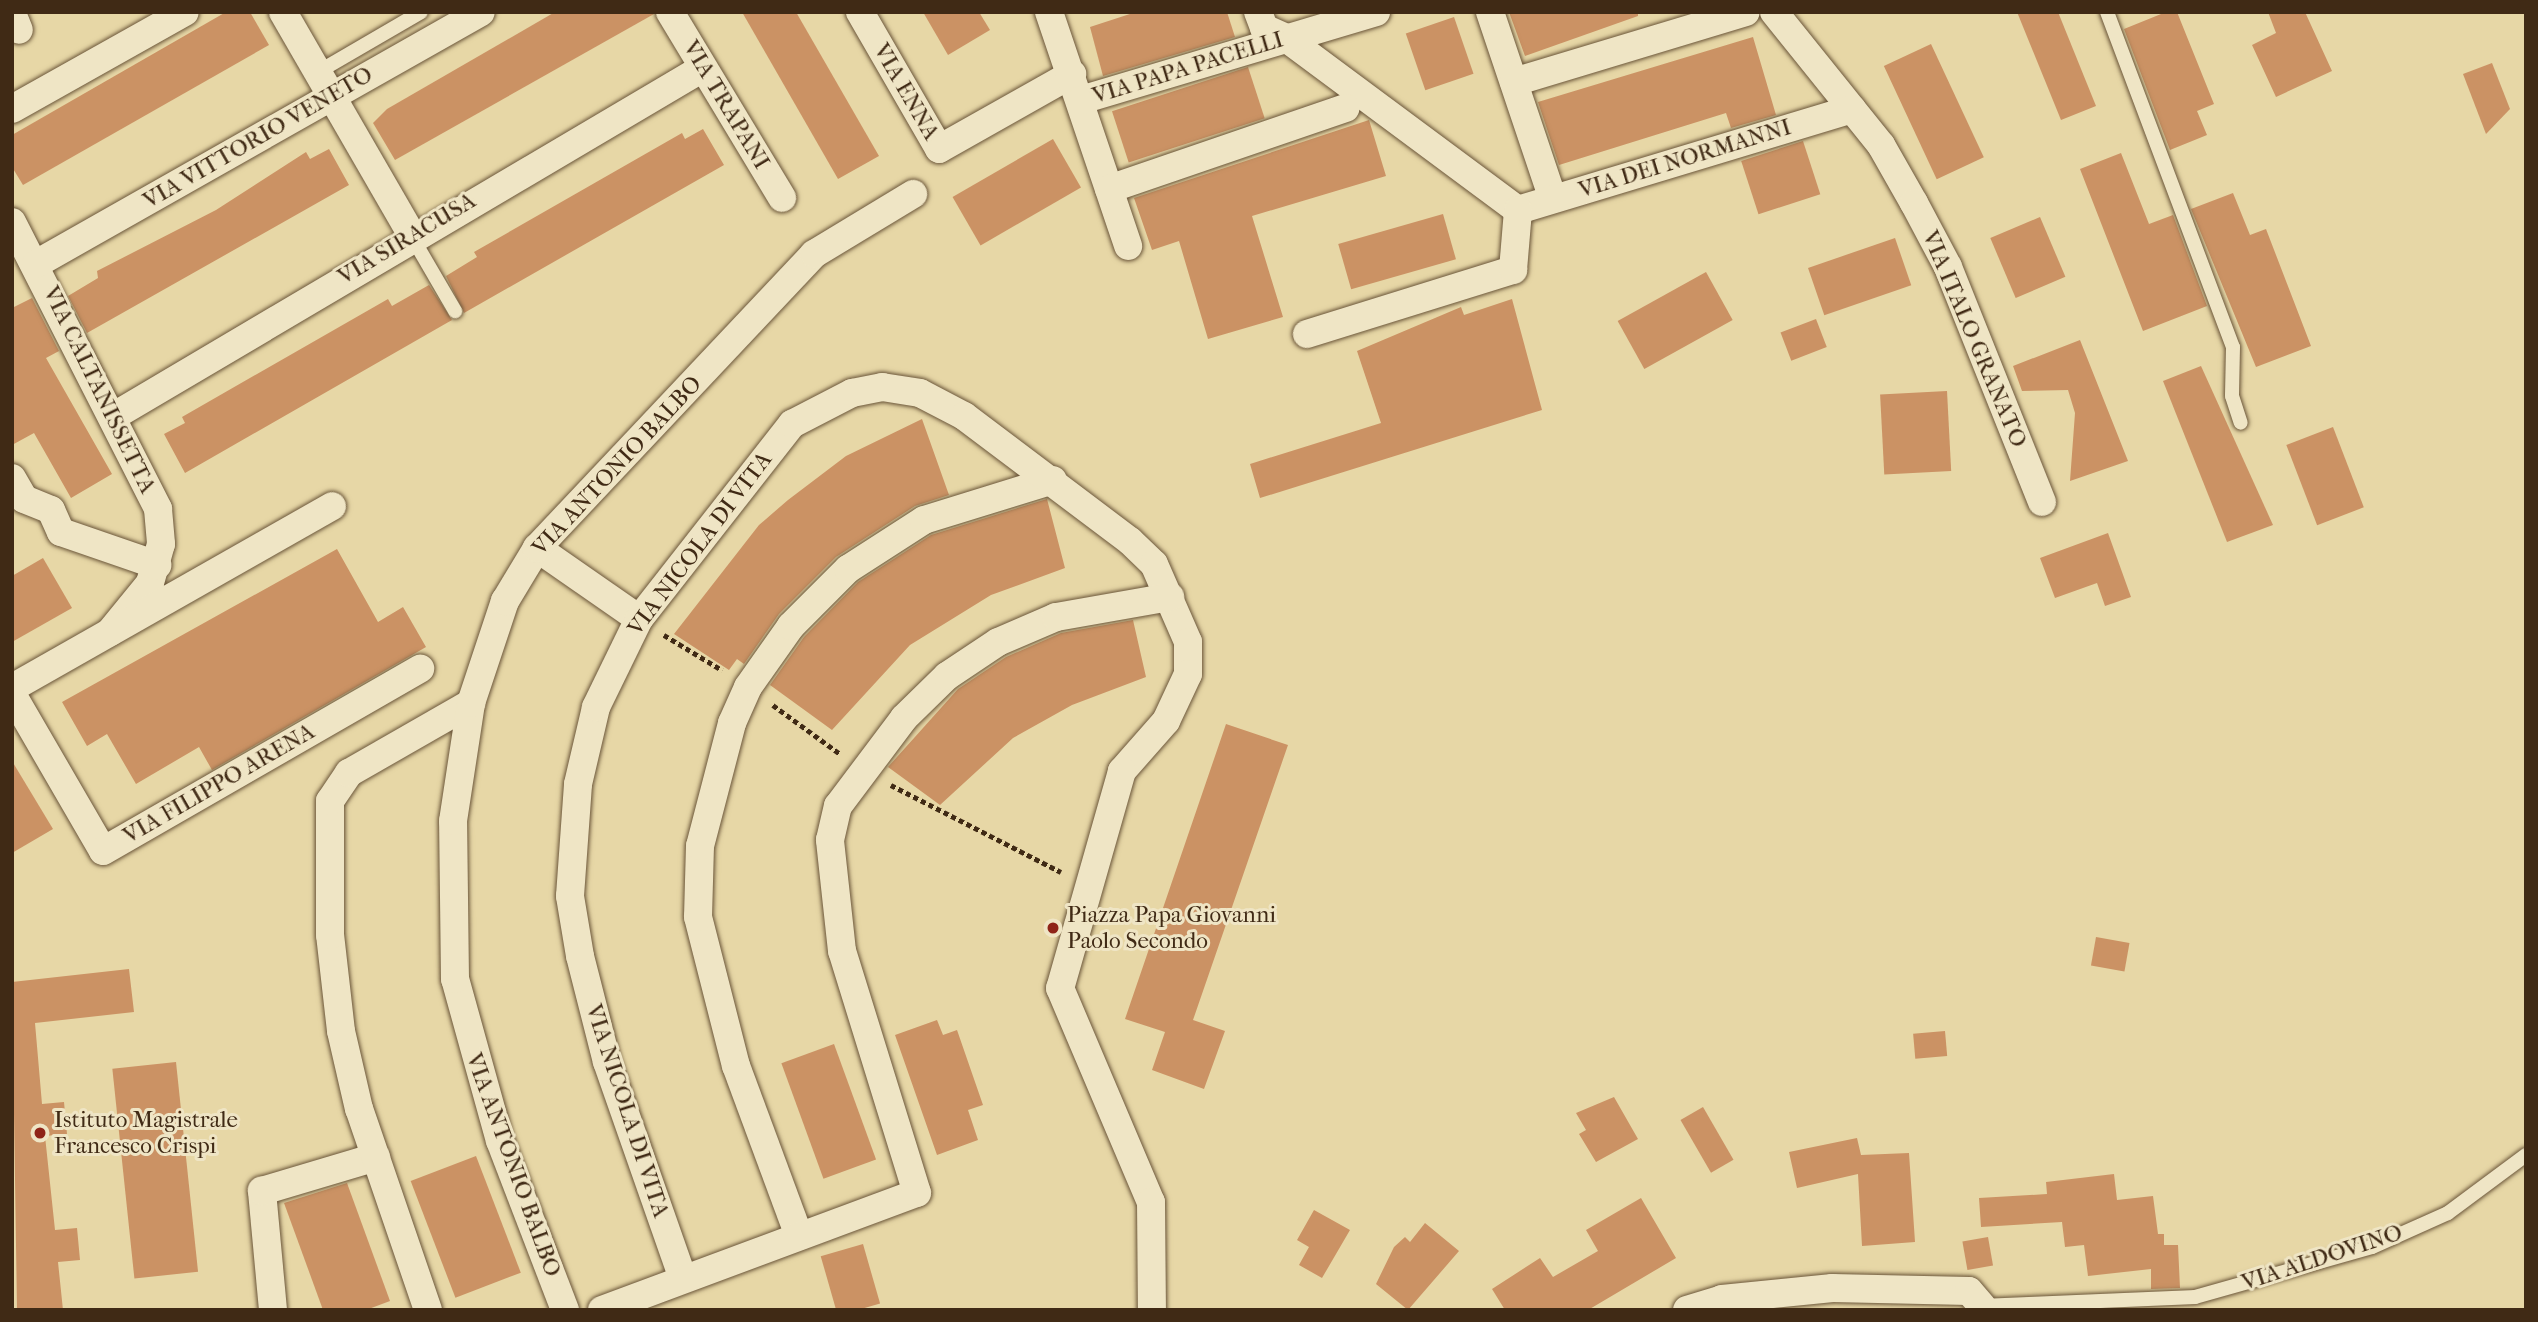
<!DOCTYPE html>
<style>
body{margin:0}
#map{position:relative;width:2538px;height:1322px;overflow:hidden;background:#e7d7a6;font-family:"IM FELL French Canon",serif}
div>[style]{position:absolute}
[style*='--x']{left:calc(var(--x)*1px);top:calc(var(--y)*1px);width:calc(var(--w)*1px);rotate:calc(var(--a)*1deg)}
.building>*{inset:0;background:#cb9264;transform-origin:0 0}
.path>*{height:4.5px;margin-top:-2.25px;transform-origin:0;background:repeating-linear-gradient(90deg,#402a15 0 5px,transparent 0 8.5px)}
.roads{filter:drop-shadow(0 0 2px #6a5539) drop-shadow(0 0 2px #6a5539)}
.service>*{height:14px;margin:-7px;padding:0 7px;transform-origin:7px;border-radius:7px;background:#efe5c5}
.minor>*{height:28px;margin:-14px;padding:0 14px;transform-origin:14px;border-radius:14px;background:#efe5c5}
.dots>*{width:19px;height:19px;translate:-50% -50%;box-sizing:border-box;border:4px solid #efe5c5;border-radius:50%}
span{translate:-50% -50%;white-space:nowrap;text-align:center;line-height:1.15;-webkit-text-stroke:6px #efe5c5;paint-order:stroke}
.street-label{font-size:23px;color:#402a15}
.poi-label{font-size:23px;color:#402a15}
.left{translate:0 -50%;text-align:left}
.frame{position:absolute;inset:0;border:14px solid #402a15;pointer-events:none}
</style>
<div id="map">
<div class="building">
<i style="clip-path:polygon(226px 12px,250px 12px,269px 45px,23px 185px,12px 167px,12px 135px)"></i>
<i style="clip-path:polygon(555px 12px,654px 14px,395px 160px,373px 123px,387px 109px)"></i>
<i style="clip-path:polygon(742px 12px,796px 12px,879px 156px,838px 179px)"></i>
<i style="clip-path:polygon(923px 12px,979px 12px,990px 30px,948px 55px)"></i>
<i style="clip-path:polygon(1136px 12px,1227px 12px,1235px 37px,1103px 76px,1090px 27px)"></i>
<i style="clip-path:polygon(1509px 12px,1638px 12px,1638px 16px,1525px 56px)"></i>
<i style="clip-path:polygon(2017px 12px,2058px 12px,2096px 106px,2061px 120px)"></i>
<i style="clip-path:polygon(2166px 12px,2177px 12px,2214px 104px,2197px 111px,2207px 135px,2170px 150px,2124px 29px)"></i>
<i style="clip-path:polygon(2268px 12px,2305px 12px,2332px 71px,2276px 97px,2252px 45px,2276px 33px)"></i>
<i style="left:1454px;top:17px;width:60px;height:51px;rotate:71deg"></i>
<i style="clip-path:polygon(1753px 37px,1776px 115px,1731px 128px,1726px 113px,1559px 165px,1538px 102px)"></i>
<i style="left:1931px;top:44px;width:125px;height:52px;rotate:65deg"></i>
<i style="clip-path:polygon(2492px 63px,2510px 109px,2486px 134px,2463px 74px)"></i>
<i style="left:1248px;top:67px;width:54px;height:143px;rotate:72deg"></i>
<i style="clip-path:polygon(1369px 120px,1386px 176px,1252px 216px,1283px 317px,1208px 339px,1179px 241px,1152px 250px,1134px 198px)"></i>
<i style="clip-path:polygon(703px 129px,724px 165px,464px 313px,446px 276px,477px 257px,474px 252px,682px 133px,685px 139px)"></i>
<i style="left:1053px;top:139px;width:56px;height:116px;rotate:60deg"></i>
<i style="left:1803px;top:141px;width:56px;height:65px;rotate:72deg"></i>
<i style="clip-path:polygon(329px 149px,349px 185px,87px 333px,68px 296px,98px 278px,97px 271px,216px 210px,306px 152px,310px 159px)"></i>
<i style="clip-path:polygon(2121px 153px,2149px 224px,2173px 215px,2207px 306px,2143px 331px,2080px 169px)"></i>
<i style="clip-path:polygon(2233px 193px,2250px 235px,2266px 229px,2311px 346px,2256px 367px,2191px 209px)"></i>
<i style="left:1443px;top:214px;width:47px;height:109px;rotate:74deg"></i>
<i style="left:2040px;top:217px;width:65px;height:54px;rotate:67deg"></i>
<i style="left:1895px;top:238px;width:50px;height:92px;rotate:71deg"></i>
<i style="left:1706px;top:272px;width:55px;height:101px;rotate:61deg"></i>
<i style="clip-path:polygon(429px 285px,452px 320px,185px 473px,164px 434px,185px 423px,182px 417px,388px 299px,392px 306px)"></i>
<i style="clip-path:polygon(32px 298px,59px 351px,46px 358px,112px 474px,71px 498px,34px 433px,12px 445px,12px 308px)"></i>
<i style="clip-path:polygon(1512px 299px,1542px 410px,1260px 498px,1250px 464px,1381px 423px,1357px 351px,1461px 307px,1464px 315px)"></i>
<i style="left:1816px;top:319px;width:30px;height:38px;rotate:69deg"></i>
<i style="clip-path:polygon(2080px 340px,2128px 461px,2070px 481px,2075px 413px,2068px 390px,2022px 391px,2013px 366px)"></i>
<i style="clip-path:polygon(2201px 366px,2273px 525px,2227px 542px,2163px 381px)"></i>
<i style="left:1947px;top:391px;width:80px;height:67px;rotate:87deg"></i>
<i style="clip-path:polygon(922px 419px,949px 495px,915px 506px,836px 557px,779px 614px,744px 664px,737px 659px,729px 670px,674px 634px,759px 525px,788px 500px,846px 456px)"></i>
<i style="left:2333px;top:427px;width:86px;height:50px;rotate:69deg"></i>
<i style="clip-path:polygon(1047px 499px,1065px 568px,991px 595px,910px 645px,832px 730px,770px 685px,804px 637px,858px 582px,931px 535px)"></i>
<i style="clip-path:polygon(2108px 533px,2131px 597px,2105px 606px,2097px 583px,2055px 598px,2040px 558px)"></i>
<i style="clip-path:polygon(337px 549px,378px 622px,403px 607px,426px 647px,212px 770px,199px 747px,136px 784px,107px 734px,87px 746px,62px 702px)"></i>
<i style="clip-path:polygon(43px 558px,72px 608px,12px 642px,12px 576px)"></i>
<i style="clip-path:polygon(1133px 620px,1146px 677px,1072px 705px,1013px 738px,940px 805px,888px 767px,958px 689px,1006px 657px,1061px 633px)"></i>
<i style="clip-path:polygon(1226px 724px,1288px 745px,1193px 1020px,1225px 1031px,1204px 1089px,1152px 1070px,1165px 1032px,1125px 1019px)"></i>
<i style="clip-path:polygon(12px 761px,53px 829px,12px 853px)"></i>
<i style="left:2096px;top:937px;width:34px;height:29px;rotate:10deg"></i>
<i style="clip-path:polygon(129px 969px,134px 1012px,35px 1023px,42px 1104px,64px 1102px,67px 1134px,45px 1136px,55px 1230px,77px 1228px,80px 1260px,58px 1262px,63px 1310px,17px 1310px,12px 982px)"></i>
<i style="clip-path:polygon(937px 1020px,943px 1035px,957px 1030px,983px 1105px,968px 1110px,978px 1140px,937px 1155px,895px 1035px)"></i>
<i style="left:1945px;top:1031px;width:25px;height:32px;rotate:85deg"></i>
<i style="left:834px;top:1044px;width:123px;height:56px;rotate:70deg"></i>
<i style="left:176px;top:1062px;width:211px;height:64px;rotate:84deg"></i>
<i style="clip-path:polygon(1614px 1097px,1638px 1139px,1596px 1162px,1579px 1134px,1586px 1130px,1576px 1113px)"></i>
<i style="left:1703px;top:1107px;width:61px;height:26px;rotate:60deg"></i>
<i style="clip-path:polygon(1857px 1138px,1861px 1155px,1909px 1153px,1915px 1242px,1862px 1246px,1858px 1174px,1797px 1188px,1789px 1152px)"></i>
<i style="left:476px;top:1156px;width:125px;height:70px;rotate:69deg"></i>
<i style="clip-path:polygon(2114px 1174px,2117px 1200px,2153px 1196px,2158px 1234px,2164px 1234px,2164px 1245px,2178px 1245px,2180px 1288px,2151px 1289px,2151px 1269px,2088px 1276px,2084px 1245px,2065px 1247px,2062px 1222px,1981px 1227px,1979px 1198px,2047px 1194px,2046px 1182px)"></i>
<i style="clip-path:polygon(347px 1183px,390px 1301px,366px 1310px,323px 1310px,284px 1203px)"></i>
<i style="clip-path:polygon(1641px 1198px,1676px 1258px,1588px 1310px,1505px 1310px,1492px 1289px,1540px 1258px,1553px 1277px,1598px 1251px,1586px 1230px)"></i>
<i style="clip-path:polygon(1314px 1210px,1350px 1230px,1322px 1278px,1299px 1265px,1309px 1247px,1297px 1240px)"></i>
<i style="clip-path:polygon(1425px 1223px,1459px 1251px,1408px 1310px,1376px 1284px,1394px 1247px,1405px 1237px,1410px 1242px)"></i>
<i style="left:1988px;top:1237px;width:29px;height:26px;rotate:80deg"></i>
<i style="left:863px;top:1244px;width:62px;height:44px;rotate:74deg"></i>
</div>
<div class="path">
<i style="--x:664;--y:635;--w:68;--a:31.1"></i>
<i style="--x:773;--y:705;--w:82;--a:36"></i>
<i style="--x:891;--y:785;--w:191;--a:27.1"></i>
</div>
<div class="roads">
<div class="service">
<i style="--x:2107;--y:12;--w:358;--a:69.4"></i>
<i style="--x:2233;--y:347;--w:49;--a:91.2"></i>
<i style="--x:2232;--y:396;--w:28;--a:72"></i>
<i style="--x:318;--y:72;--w:119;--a:-30.2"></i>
<i style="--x:412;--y:237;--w:86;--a:59.8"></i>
<i style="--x:1982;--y:1306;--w:213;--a:-2.4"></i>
<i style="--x:2195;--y:1297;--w:184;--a:-15.8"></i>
<i style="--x:2372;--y:1247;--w:83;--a:-24.1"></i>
<i style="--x:2448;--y:1213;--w:97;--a:-36.6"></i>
</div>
<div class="minor">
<i style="--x:283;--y:12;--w:258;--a:60"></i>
<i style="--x:670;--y:12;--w:217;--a:58.9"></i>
<i style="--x:860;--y:12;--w:158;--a:60"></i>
<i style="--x:939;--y:149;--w:153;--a:-29.4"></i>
<i style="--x:1049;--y:12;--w:247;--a:71.3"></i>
<i style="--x:1258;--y:12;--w:17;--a:69"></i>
<i style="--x:1264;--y:28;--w:24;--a:24"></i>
<i style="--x:1286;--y:38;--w:289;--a:36.6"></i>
<i style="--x:1490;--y:12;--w:197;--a:71.4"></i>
<i style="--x:1774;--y:12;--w:171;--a:51.2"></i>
<i style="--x:1881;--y:145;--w:67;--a:60.4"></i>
<i style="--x:1914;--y:203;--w:72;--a:62"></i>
<i style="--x:1948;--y:267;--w:253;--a:68.2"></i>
<i style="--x:12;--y:13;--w:18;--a:68"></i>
<i style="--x:1514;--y:82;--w:242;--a:-16.8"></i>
<i style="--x:1081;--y:100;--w:308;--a:-16.6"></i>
<i style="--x:12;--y:109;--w:198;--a:-29.3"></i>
<i style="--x:1109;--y:189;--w:250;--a:-18.9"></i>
<i style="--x:1518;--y:210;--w:349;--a:-16.8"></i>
<i style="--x:12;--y:222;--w:322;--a:63"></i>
<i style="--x:158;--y:509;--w:35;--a:85"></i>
<i style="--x:161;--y:544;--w:41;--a:105.8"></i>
<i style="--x:150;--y:583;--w:63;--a:129.2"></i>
<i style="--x:36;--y:264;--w:511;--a:-29.52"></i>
<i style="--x:1307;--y:334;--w:216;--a:-17.3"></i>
<i style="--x:1513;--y:270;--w:60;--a:-85.2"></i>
<i style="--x:114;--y:416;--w:684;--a:-30.58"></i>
<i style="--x:12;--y:478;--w:24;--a:60"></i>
<i style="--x:24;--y:499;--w:29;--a:22"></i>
<i style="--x:51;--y:510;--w:24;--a:66"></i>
<i style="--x:61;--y:532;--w:102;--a:19"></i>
<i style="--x:537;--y:548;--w:124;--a:34.8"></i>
<i style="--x:12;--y:688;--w:368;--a:-29.6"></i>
<i style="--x:12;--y:694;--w:181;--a:59.9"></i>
<i style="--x:103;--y:851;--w:366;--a:-29.9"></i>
<i style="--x:799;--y:1236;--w:181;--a:-110.3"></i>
<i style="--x:736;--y:1066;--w:154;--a:-104.3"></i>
<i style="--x:698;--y:917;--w:71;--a:-88.4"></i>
<i style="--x:700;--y:846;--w:127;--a:-75.4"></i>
<i style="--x:732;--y:723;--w:39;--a:-66"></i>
<i style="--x:748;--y:687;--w:75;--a:-54.8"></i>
<i style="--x:791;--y:626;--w:81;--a:-45"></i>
<i style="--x:848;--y:569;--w:90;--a:-32.8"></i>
<i style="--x:924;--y:520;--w:135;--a:-17.2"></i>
<i style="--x:682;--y:1276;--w:227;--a:-109.3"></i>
<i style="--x:607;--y:1062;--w:109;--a:-104.3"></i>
<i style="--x:580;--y:956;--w:61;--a:-99.5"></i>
<i style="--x:570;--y:896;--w:112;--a:-85.9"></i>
<i style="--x:578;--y:784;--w:79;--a:-76.8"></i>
<i style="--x:596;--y:707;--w:98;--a:-64"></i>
<i style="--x:639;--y:619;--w:248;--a:-51.9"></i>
<i style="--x:792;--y:424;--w:68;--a:-27.3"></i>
<i style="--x:852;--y:393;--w:31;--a:-11"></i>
<i style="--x:882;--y:387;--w:38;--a:9"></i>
<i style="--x:920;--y:393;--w:50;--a:27.6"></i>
<i style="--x:964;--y:416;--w:208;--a:37"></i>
<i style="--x:1130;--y:541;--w:33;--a:44"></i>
<i style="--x:1154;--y:564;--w:85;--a:66.4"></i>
<i style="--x:1188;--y:642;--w:32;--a:90"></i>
<i style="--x:1188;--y:674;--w:52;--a:115.1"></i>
<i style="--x:1166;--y:721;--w:67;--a:131.3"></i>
<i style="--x:1122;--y:771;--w:226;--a:105.9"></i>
<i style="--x:1060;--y:988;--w:233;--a:67"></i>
<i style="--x:1151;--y:1202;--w:108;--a:89.5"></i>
<i style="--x:273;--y:1310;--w:120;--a:-95.3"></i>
<i style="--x:262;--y:1191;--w:119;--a:-16.6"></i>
<i style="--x:428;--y:1310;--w:213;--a:-108.9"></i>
<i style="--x:359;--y:1109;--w:80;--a:-103"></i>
<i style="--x:341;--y:1031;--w:97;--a:-96.5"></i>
<i style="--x:330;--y:935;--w:134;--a:-90"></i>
<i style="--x:330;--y:801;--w:34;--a:-56"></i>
<i style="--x:349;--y:773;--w:141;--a:-29.8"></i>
<i style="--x:565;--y:1310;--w:181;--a:-111"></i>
<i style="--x:500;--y:1141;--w:168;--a:-105.5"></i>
<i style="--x:455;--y:979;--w:158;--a:-90.7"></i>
<i style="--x:453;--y:821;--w:119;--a:-81.3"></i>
<i style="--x:471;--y:703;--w:108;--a:-71.6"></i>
<i style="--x:505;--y:601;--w:62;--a:-58.9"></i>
<i style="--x:537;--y:548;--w:404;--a:-46.7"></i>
<i style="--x:814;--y:254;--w:116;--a:-31.2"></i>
<i style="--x:602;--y:1310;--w:336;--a:-20.4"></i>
<i style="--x:917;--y:1193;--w:253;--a:-107.2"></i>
<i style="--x:842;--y:951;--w:112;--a:-96.2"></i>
<i style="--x:830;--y:840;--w:35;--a:-77"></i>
<i style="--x:838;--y:806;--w:110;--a:-53.1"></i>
<i style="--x:904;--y:718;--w:60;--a:-44.3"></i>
<i style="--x:947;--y:676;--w:61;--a:-33.7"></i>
<i style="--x:998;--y:642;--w:63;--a:-23.3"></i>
<i style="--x:1056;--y:617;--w:116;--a:-10"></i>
<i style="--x:1687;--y:1310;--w:37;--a:-17"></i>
<i style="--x:1722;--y:1299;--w:111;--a:-5.7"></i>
<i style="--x:1832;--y:1288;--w:137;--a:1.3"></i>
<i style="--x:1969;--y:1291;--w:20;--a:49"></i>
</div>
</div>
<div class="dots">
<i style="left:1053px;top:928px;background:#8f2418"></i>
<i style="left:40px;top:1133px;background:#8f2418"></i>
</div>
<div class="street-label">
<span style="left:1188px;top:68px;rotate:-17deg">VIA PAPA PACELLI</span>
<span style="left:906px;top:92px;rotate:60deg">VIA ENNA</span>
<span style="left:726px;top:105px;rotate:59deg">VIA TRAPANI</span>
<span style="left:258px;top:138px;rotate:-30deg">VIA VITTORIO VENETO</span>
<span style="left:1685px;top:159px;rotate:-17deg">VIA DEI NORMANNI</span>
<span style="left:407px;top:239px;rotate:-31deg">VIA SIRACUSA</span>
<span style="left:1974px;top:339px;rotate:67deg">VIA ITALO GRANATO</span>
<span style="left:99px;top:390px;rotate:64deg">VIA CALTANISSETTA</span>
<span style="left:617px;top:466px;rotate:-47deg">VIA ANTONIO BALBO</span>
<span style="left:700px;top:544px;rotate:-53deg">VIA NICOLA DI VITA</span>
<span style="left:219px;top:784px;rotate:-30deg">VIA FILIPPO ARENA</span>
<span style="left:627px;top:1111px;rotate:72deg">VIA NICOLA DI VITA</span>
<span style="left:513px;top:1165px;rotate:70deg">VIA ANTONIO BALBO</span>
<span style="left:2322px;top:1258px;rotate:-18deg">VIA ALDOVINO</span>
</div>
<div class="poi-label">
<span class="left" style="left:1067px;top:928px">Piazza Papa Giovanni<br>Paolo Secondo</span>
<span class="left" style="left:54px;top:1133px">Istituto Magistrale<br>Francesco Crispi</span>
</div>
<div class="frame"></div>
</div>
